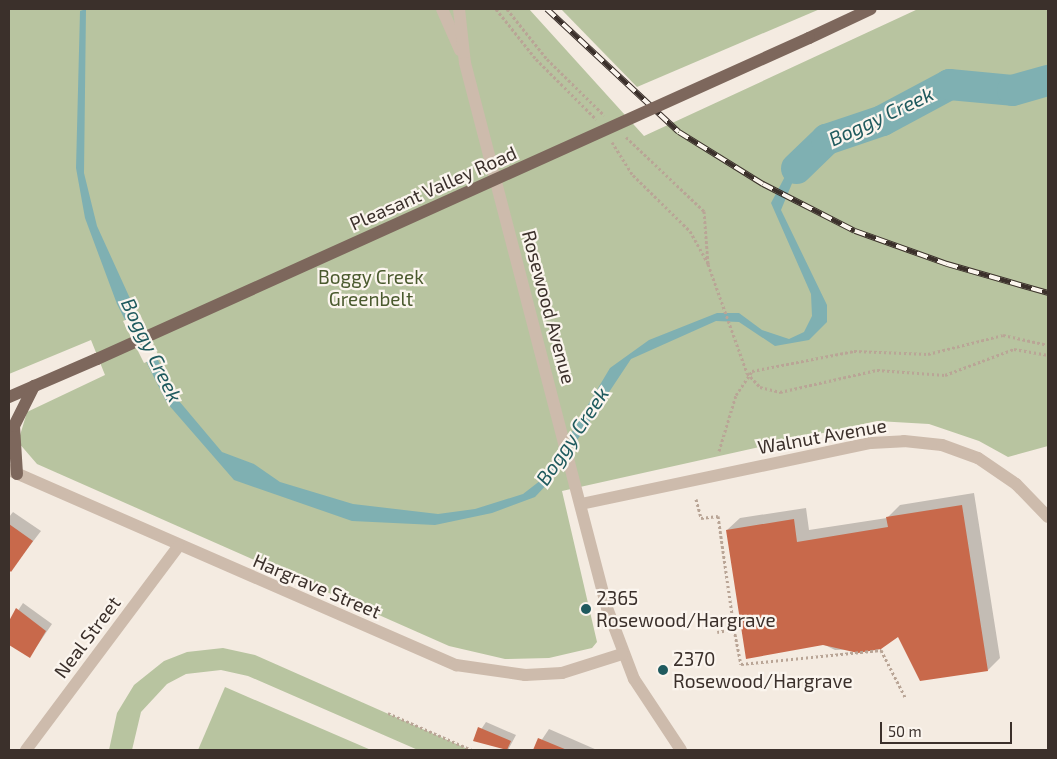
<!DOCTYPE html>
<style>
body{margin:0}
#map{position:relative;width:1057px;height:759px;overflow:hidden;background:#f4ebe1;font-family:"Exo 2",sans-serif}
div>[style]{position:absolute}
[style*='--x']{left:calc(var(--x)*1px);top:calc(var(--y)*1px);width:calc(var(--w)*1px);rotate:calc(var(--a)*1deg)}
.green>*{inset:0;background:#b8c4a0}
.water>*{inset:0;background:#7fb0b2}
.pier>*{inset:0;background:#f4ebe1}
.shadow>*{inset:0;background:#0003}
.river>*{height:31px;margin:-15.5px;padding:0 15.5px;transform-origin:15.5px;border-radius:15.5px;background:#7fb0b2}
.building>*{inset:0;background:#c8694b}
.path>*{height:3px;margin-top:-1.5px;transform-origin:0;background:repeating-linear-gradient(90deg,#b9a596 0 2.5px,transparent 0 5px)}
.minor>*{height:12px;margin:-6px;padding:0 6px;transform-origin:6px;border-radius:6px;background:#cdbbac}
.major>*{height:12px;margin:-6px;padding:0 6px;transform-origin:6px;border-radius:6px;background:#7d675c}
.rail>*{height:5.5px;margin-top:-2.75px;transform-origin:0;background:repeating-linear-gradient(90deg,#fbf5ee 0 11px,#3b302b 0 22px);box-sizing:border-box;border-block:1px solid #3b302b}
.major-bridge>*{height:12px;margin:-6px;padding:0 6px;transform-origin:6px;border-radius:6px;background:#7d675c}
.dots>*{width:14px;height:14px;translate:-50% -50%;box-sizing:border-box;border:2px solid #fbf5ee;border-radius:50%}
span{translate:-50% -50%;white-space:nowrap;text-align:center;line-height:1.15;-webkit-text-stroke:4.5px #fbf5ee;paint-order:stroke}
.street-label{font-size:19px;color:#3b302b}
.park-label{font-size:19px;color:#4a5a2e}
.poi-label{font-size:19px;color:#3b302b}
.left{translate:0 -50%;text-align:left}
.water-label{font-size:20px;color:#1f5a5e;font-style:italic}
.frame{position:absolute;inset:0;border:10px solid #3b302b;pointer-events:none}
.scale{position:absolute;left:880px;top:722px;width:132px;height:22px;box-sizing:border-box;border:2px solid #3b302b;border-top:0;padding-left:6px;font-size:15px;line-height:18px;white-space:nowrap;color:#3b302b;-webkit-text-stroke:4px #fbf5ee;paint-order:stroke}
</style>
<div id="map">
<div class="green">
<i style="clip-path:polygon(9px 9px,529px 9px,644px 136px,918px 9px,1048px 9px,1048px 446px,1008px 457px,979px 441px,929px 424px,877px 421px,562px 491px,597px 642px,592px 648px,549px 658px,505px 659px,449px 646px,37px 464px,18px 442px,27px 412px,105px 375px,91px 340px,9px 374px)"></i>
<i style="clip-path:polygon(561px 9px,820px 9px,637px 87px)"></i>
<i style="clip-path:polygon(223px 648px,255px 655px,470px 750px,418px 750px,248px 676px,221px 670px,186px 674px,167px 684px,141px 712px,132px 750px,109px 750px,117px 713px,134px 685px,164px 661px,187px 652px)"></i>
<i style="clip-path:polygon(225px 687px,371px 750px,198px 750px)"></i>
</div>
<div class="water">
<i style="clip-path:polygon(86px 9px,84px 173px,97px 226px,174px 395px,222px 452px,254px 464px,280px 482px,353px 504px,438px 514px,475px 509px,523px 494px,545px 477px,610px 368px,649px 340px,717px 313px,739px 313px,762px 330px,789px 339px,804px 332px,812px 316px,811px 294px,771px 203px,790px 167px,812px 144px,826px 139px,798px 169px,781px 210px,827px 305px,827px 322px,809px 340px,775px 346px,739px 322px,716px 321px,631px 359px,550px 481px,535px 497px,492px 513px,435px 525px,352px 521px,234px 480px,167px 403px,117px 304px,85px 218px,76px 168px,80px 11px)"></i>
</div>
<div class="pier">
<i style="clip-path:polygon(140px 314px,159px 357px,144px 363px,123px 321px)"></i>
</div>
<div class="shadow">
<i style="clip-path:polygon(974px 493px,1000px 658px,988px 670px,899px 636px,880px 648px,835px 650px,823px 644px,727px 530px,740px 518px,806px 508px,809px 530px,887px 518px,900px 505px)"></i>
<i style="clip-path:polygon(13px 512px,41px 531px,11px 570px,9px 517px)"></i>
<i style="clip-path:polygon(23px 603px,52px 624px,30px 656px,9px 644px,9px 624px)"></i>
<i style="clip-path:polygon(486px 722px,516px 735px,508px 750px,474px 740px)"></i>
<i style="clip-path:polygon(549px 729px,597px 750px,535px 750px)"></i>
</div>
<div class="river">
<i style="--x:796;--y:168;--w:42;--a:-44"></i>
<i style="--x:826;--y:139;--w:59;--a:-18.7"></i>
<i style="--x:882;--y:120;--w:76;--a:-28.2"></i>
<i style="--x:949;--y:84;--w:63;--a:5.4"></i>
<i style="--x:1012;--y:90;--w:37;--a:-16"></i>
</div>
<div class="building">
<i style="clip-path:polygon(962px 505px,988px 671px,920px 681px,898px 637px,881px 649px,858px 653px,823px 645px,746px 659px,726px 530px,794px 519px,797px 542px,888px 527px,886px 517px)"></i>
<i style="clip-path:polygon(9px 524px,33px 541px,11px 572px,9px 570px)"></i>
<i style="clip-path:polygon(16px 608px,46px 631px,30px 658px,9px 645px,9px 621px)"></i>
<i style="clip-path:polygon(478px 727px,511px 741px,507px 750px,473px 741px)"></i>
<i style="clip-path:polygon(538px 738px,567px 750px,533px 750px)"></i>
</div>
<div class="path">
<i style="--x:496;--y:9;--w:64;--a:51.3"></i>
<i style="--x:536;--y:59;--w:85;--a:45"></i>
<i style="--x:507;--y:9;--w:64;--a:51.3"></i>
<i style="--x:547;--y:59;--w:80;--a:44.5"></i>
<i style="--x:626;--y:137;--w:108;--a:43.5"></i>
<i style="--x:704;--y:211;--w:53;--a:85.7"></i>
<i style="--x:612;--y:142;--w:39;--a:58"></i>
<i style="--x:633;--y:175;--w:80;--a:44.5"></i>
<i style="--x:690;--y:231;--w:38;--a:61"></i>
<i style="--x:708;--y:264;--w:116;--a:70.3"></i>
<i style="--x:747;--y:373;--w:19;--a:47"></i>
<i style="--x:760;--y:387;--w:21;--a:14"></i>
<i style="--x:780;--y:392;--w:99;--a:-12.8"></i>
<i style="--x:877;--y:370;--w:68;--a:4.2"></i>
<i style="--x:945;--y:375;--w:74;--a:-20.6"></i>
<i style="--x:1014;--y:349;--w:35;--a:10"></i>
<i style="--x:719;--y:451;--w:59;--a:-73.1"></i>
<i style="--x:736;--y:395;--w:29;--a:-56"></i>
<i style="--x:752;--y:371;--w:104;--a:-11.1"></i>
<i style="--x:854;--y:351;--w:74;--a:2.3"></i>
<i style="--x:928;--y:354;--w:77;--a:-14.2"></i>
<i style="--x:1003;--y:335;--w:46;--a:12.5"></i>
<i style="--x:696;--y:499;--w:20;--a:75"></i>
<i style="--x:701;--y:518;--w:17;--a:-7"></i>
<i style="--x:718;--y:516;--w:114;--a:81.9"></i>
<i style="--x:734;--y:629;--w:17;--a:170"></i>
<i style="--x:734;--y:629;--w:36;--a:79"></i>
<i style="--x:741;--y:664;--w:141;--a:-5.7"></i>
<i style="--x:881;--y:650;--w:53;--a:62.9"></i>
<i style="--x:388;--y:713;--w:92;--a:23.8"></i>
</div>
<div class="minor">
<i style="--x:442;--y:9;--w:45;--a:66.3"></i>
<i style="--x:459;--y:9;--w:54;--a:83.7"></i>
<i style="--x:465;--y:63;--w:563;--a:75.4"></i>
<i style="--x:607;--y:608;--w:76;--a:69.2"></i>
<i style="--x:634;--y:679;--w:85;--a:56.5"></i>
<i style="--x:9;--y:470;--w:488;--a:23.6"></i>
<i style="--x:456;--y:665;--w:70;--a:8.2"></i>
<i style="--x:525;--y:675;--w:37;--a:-3"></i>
<i style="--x:562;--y:673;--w:63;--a:-17.6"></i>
<i style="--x:581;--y:504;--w:296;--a:-11.9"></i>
<i style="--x:871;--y:443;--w:33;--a:-3"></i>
<i style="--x:904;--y:441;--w:38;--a:6"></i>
<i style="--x:942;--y:445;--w:38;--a:20"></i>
<i style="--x:978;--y:458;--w:46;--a:34.4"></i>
<i style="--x:1016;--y:484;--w:46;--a:45.9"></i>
<i style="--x:26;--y:750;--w:254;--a:-53.2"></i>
</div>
<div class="major">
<i style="--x:809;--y:38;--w:68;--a:-25.1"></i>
<i style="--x:9;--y:397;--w:96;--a:-23.4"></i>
<i style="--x:17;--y:474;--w:48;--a:-93.6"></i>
<i style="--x:14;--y:426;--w:45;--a:-63.4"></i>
</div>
<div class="rail">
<i style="--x:547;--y:9;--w:180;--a:43"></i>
<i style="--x:679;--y:132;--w:99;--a:31.8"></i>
<i style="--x:763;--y:184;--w:103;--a:27.1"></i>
<i style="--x:855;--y:231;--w:98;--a:19.7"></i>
<i style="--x:947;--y:264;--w:105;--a:16"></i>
</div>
<div class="major-bridge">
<i style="--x:97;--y:359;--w:781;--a:-24.27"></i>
</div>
<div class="dots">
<i style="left:586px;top:609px;background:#1f5a5e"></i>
<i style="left:663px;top:670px;background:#1f5a5e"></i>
</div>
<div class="street-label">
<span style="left:433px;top:188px;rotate:-24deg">Pleasant Valley Road</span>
<span style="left:549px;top:307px;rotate:75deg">Rosewood Avenue</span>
<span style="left:822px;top:436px;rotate:-10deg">Walnut Avenue</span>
<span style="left:317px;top:586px;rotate:23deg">Hargrave Street</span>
<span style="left:87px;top:637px;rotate:-53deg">Neal Street</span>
</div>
<div class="park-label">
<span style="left:371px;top:288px">Boggy Creek<br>Greenbelt</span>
</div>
<div class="poi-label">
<span class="left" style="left:596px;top:609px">2365<br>Rosewood/Hargrave</span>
<span class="left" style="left:673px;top:670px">2370<br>Rosewood/Hargrave</span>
</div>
<div class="water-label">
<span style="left:881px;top:116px;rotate:-25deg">Boggy Creek</span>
<span style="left:152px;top:350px;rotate:64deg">Boggy Creek</span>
<span style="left:572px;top:436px;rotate:-56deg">Boggy Creek</span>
</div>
<div class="frame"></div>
<div class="scale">50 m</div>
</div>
